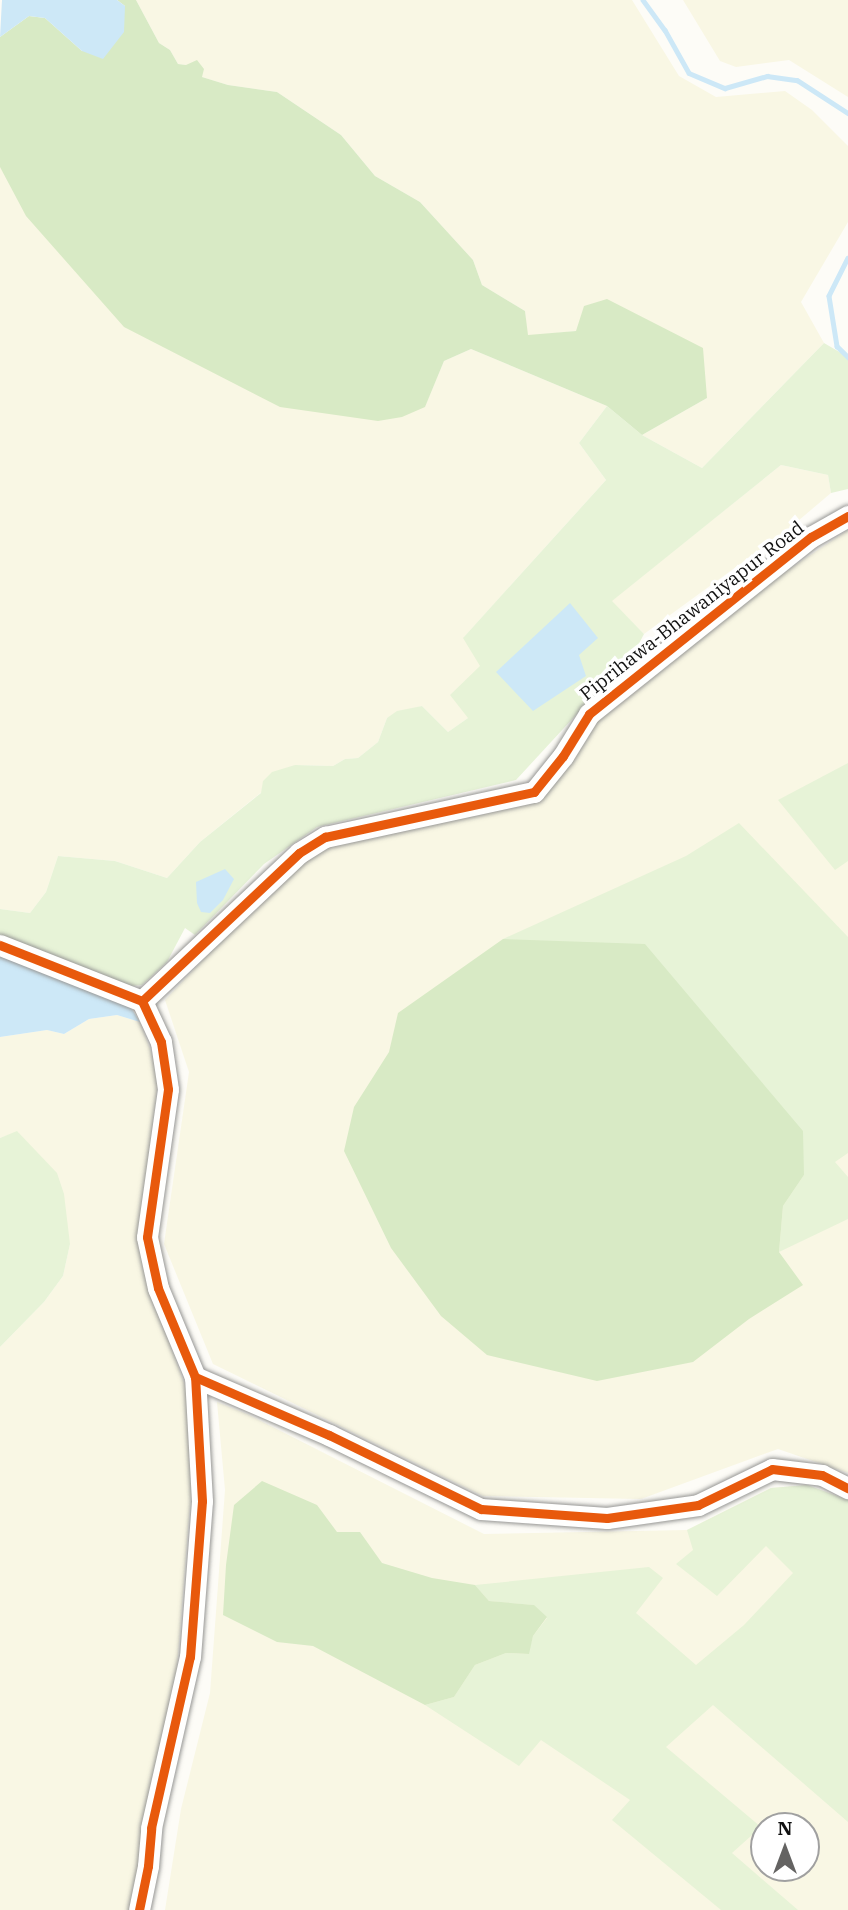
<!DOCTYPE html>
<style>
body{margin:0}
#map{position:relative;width:848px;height:1910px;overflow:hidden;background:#fdfcf7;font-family:"IBM Plex Serif",serif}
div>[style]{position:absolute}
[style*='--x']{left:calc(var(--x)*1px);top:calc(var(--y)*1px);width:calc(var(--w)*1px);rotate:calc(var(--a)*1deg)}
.farmland>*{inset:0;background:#f9f7e4}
.green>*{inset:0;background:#e7f3d7}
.forest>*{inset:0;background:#d8eac5}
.water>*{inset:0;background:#cde8f7}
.stream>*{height:4.5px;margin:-2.25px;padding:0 2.25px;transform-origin:2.25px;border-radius:2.25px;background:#cde8f7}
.roads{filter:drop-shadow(0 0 2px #979795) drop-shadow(0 0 2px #979795)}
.minor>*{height:21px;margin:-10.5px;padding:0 10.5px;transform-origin:10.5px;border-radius:10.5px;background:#fffffe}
.cycleway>*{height:9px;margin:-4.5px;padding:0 4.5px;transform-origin:4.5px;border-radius:4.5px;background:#e8590c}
span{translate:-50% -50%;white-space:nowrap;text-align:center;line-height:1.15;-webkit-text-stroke:7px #fff;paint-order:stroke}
.street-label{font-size:19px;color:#111}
.north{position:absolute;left:750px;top:1812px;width:70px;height:70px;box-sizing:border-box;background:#fff;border:2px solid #a0a0a0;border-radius:50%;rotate:0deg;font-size:19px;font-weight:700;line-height:28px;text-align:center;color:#111}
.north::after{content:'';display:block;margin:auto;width:24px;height:32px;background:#646362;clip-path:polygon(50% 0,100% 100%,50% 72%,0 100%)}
</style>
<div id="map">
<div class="farmland">
<i style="clip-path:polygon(136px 0,632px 0,679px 76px,716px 97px,785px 91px,812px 110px,848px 146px,848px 222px,801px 302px,824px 343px,702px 468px,642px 435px,707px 398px,576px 331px,527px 336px,525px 311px,482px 285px,473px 260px,420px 202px,375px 176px,341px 135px,277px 92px,228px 85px,202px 77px,186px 65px,178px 64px,170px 50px,159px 43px)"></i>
<i style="clip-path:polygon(683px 0,848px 0,848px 97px,789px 60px,736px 67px,720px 61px)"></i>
<i style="clip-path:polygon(0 167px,425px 406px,444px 361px,471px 349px,607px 406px,579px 443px,606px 480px,464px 637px,481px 666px,468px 718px,448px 732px,422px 706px,387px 718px,378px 742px,358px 758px,345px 759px,333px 766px,295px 765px,200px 842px,167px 878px,115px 861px,58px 856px,46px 892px,30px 913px,0 909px)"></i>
<i style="clip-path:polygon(781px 465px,828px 475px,831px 493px,792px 526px,644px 634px,611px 601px)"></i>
<i style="clip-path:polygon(848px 530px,848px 1473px,778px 1449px,641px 1499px,483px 1496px,213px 1364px,164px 1244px,189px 1072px,165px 1000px,236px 925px,321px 847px,538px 801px,596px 719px,755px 592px)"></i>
<i style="clip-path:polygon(117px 1015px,140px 1022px,159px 1073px,147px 1175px,160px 1317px,188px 1394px,192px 1479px,176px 1680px,131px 1910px,0 1910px,0 1347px,44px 1302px,63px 1276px,70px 1244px,18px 1132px,0 1138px,0 1037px,47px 1030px,64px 1034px,89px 1019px)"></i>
<i style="clip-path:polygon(evenodd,217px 1402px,247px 1414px,484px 1534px,687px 1530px,771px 1488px,807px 1485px,848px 1500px,848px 1910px,165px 1910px,181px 1809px,210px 1693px,225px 1490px,217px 1402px,764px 1826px,806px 1826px,806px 1868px,764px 1868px,764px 1826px)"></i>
</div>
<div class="green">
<i style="clip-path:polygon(824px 343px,848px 357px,848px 489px,831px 493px,828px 475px,781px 465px,612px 601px,644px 634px,635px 651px,516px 780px,317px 827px,264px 864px,195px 935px,185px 928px,167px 962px,142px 985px,108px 988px,0 945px,0 909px,30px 913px,46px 892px,58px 856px,115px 861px,167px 878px,200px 842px,261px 793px,263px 781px,272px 772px,295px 765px,333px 766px,345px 759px,358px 758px,378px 742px,387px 718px,397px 711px,422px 706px,448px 732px,468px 718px,450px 695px,480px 666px,463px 638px,606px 480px,579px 443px,607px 406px,642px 435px,702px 468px)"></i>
<i style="clip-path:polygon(848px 763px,848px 861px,835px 870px,778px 800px)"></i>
<i style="clip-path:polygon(739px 823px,848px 937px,848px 1153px,835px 1162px,848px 1177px,848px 1219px,779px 1252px,783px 1206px,804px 1175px,503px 939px,686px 856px)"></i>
<i style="clip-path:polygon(17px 1131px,57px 1173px,64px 1194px,70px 1244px,63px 1276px,44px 1302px,0 1347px,0 1138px)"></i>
<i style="clip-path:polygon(807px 1485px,848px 1500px,848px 1822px,713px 1705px,666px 1747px,761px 1827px,732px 1853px,798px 1910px,721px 1910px,612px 1820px,630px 1800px,541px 1740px,519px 1766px,425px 1705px,454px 1697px,475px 1665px,506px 1653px,528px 1654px,533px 1636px,547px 1618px,533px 1605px,489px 1601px,475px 1585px,649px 1567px,663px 1578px,636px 1613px,696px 1665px,744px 1625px,793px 1573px,766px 1546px,717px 1596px,676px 1564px,693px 1550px,687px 1530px,771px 1488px)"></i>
</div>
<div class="forest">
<i style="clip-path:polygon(117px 0,136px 0,159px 43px,170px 50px,178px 64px,186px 65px,197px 60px,204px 69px,202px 77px,228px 85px,277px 92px,341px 135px,375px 176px,420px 202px,473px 260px,482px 285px,525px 311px,528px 335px,576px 331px,584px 306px,607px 299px,703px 348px,707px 398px,642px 435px,607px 406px,471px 349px,444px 361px,425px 407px,402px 417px,378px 421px,280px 407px,124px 327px,26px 216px,0 167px,0 37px,29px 16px,45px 18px,82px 51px,125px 6px)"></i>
<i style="clip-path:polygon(503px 939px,645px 944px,803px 1131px,804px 1175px,783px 1206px,779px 1252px,803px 1285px,749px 1319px,693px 1362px,597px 1381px,487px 1355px,441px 1316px,391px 1248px,344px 1151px,354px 1107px,389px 1052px,398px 1013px)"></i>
<i style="clip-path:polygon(262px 1481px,317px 1505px,337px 1532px,360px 1532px,382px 1563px,432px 1578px,475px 1585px,489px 1601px,534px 1605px,547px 1617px,533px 1636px,529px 1654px,506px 1653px,475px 1665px,454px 1697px,425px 1705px,313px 1646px,277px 1642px,223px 1615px,226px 1565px,234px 1505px)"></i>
</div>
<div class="water">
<i style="clip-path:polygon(2px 0,117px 0,125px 6px,124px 32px,103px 59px,82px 51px,45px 18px,29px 16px,0 37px)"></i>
<i style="clip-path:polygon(570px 603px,598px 638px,579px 655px,586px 676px,533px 711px,496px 672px)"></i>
<i style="clip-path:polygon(225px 869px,234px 879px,223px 900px,210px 913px,201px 912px,197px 903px,196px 882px)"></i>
<i style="clip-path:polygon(0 954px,128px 1003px,140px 1022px,117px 1015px,89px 1019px,64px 1034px,47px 1030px,0 1037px)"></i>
</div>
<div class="stream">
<i style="--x:643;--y:0;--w:37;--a:54"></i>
<i style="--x:665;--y:30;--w:49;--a:60.8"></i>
<i style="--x:689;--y:73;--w:39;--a:23"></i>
<i style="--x:725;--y:88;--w:44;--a:-15.9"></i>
<i style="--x:767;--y:76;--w:30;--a:8"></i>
<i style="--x:797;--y:80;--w:61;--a:32.9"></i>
<i style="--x:848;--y:258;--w:42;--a:116.6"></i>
<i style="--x:829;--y:296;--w:51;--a:80.9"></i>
<i style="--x:837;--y:346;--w:16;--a:45"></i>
</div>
<div class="roads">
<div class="minor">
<i style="--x:0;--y:945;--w:153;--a:21.5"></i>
<i style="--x:142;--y:1001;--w:216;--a:-43.3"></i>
<i style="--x:299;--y:853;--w:31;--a:-32"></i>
<i style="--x:325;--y:837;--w:214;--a:-12.2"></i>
<i style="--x:534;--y:792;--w:46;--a:-51.1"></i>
<i style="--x:563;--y:756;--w:49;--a:-58.2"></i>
<i style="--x:589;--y:714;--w:284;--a:-38.6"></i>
<i style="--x:811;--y:537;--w:43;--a:-29.6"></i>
<i style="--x:195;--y:1377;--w:146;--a:23.4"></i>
<i style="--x:329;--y:1435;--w:169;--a:26"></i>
<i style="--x:481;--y:1509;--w:126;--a:4.1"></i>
<i style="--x:607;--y:1518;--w:92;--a:-8.1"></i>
<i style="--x:698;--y:1505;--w:82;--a:-25.9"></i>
<i style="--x:772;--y:1469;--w:50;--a:6.8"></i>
<i style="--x:822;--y:1475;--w:29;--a:27"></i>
<i style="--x:139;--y:1910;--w:45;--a:-78.4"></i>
<i style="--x:148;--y:1866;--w:38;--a:-85"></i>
<i style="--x:151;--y:1828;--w:175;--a:-77.2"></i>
<i style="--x:190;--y:1657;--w:156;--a:-85.6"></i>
<i style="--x:202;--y:1501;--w:124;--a:-93.2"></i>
<i style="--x:195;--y:1377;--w:96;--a:-112.6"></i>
<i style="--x:158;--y:1288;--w:52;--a:-102.2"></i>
<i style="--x:147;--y:1237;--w:149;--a:-81.9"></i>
<i style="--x:168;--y:1089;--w:48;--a:-98.5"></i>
<i style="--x:161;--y:1042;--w:45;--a:-114.9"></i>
</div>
</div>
<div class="cycleway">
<i style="--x:0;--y:945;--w:153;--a:21.5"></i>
<i style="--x:142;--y:1001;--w:216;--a:-43.3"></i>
<i style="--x:299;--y:853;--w:31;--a:-32"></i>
<i style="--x:325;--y:837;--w:214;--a:-12.2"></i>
<i style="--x:534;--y:792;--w:46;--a:-51.1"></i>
<i style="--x:563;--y:756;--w:49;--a:-58.2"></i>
<i style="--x:589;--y:714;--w:284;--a:-38.6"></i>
<i style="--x:811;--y:537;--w:43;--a:-29.6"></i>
<i style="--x:195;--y:1377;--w:146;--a:23.4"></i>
<i style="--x:329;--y:1435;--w:169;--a:26"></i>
<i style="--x:481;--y:1509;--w:126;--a:4.1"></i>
<i style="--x:607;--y:1518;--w:92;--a:-8.1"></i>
<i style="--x:698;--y:1505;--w:82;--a:-25.9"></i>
<i style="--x:772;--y:1469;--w:50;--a:6.8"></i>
<i style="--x:822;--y:1475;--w:29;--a:27"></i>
<i style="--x:139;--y:1910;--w:45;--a:-78.4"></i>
<i style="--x:148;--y:1866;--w:38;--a:-85"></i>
<i style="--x:151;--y:1828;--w:175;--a:-77.2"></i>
<i style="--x:190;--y:1657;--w:156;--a:-85.6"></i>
<i style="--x:202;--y:1501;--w:124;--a:-93.2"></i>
<i style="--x:195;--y:1377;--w:96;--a:-112.6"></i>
<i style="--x:158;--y:1288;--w:52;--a:-102.2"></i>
<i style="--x:147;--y:1237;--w:149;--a:-81.9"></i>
<i style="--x:168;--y:1089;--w:48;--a:-98.5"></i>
<i style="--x:161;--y:1042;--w:45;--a:-114.9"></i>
</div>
<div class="street-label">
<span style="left:692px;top:611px;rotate:-38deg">Piprihawa-Bhawaniyapur Road</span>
</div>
<div class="north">N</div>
</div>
